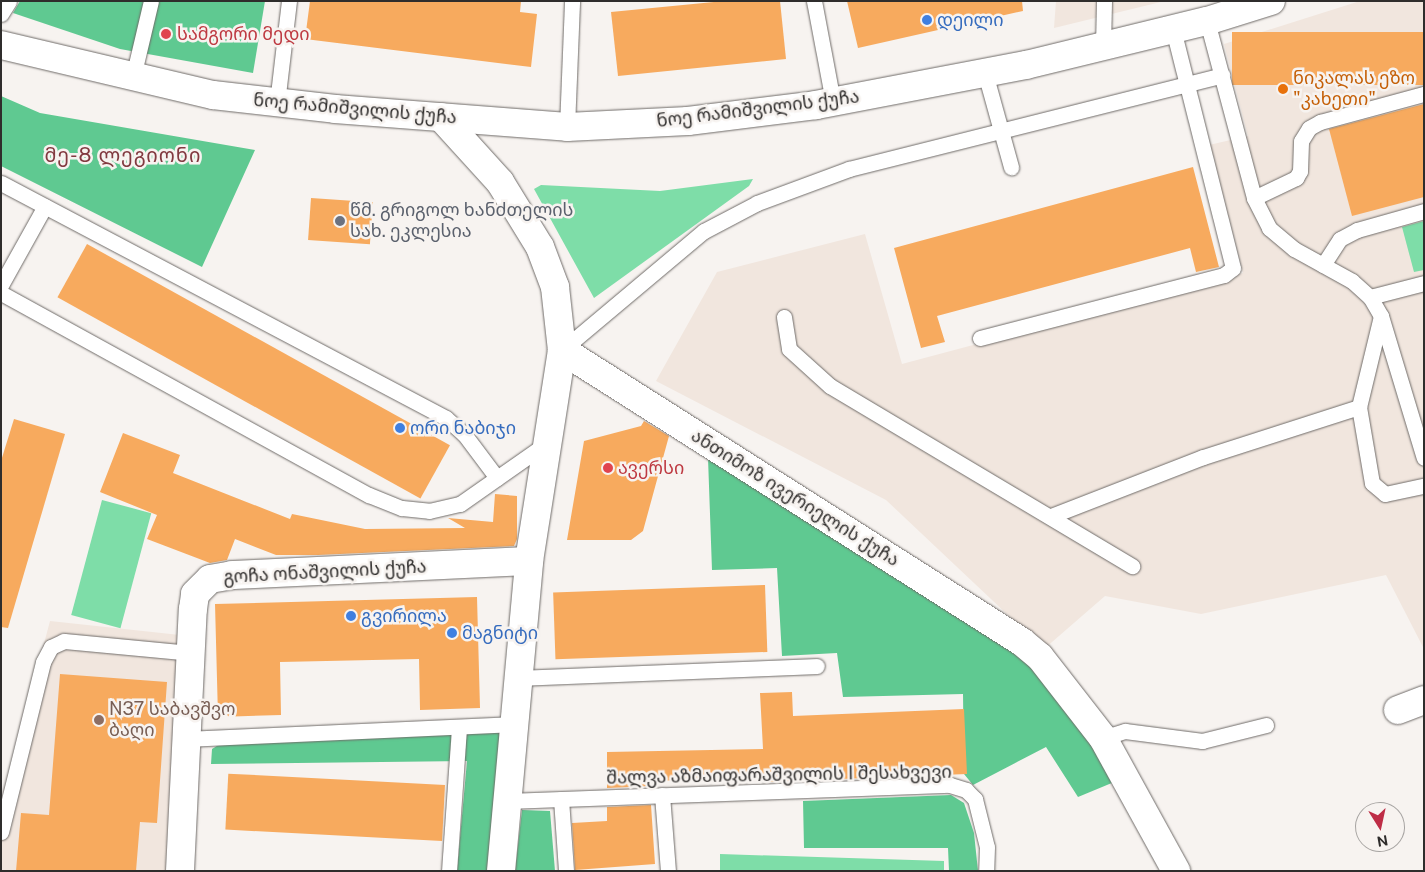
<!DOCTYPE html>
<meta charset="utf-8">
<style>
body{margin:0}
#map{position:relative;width:1425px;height:872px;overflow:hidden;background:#f7f3f0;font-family:"Public Sans","Noto Sans Georgian",sans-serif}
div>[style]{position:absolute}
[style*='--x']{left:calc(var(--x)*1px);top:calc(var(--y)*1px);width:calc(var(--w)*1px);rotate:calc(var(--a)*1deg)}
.built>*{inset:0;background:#f1e6de}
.green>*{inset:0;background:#7edda8;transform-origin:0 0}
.forest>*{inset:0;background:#5fc991}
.building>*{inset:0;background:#f7aa5e;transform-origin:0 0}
.roads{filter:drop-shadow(0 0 1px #6f6b68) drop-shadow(0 0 1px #6f6b68)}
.lane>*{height:15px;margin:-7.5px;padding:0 7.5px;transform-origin:7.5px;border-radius:7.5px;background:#fff}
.street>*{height:28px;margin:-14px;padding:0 14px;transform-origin:14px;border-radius:14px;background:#fff}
.secondary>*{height:28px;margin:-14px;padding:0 14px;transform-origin:14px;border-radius:14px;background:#fff}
.dots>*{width:14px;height:14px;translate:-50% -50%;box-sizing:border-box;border:2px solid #f7f3f0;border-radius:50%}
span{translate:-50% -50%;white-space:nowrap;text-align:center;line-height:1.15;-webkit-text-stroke:5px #f7f3f0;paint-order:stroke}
.shop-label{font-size:18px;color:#366cbe}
.left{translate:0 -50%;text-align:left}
.health-label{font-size:18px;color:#be3a42}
.food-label{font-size:18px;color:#c56008}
.street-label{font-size:18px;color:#2f2d2c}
.worship-label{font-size:18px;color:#5b616d}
.education-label{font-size:18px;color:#785e54}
.quarter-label{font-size:20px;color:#823a40;letter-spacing:1px}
.frame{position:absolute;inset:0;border:2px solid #2f2d2c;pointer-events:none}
.north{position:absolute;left:1355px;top:802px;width:50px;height:50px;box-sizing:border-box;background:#f7f3f0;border:1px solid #a7a4a2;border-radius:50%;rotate:170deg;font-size:14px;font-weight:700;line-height:20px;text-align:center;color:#2f2d2c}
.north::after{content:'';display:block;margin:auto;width:18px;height:22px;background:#be2d46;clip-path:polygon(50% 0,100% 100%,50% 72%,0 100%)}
</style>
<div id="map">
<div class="built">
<i style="clip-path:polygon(1056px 1px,1165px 1px,1054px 28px)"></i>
<i style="clip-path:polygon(1360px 1px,1424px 1px,1424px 649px,1386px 575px,1201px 614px,1105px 596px,1044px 649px,886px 500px,656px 381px,717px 272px,865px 234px,902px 364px,1243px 273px,1209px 145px,1248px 136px,1224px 44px)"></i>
<i style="clip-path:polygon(50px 621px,180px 635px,166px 871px,1px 871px,1px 805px)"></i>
</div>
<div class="green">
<i style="clip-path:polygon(753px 179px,749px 186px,594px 298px,534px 189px,541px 185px,660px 191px)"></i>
<i style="clip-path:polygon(1424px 221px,1424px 270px,1414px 272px,1402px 227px)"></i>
<i style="left:102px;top:500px;width:51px;height:119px;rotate:15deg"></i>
<i style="clip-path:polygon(720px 854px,944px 861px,944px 871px,720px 871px)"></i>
</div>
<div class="forest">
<i style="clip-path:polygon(20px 1px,265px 1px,253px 73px,120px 49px,13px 13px)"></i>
<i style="clip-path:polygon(1px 96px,40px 113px,255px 150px,202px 267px,1px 166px)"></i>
<i style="clip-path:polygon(708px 458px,1028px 661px,1119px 780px,1078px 797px,1046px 747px,973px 785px,964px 774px,963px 694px,843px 697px,837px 653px,782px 656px,777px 568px,712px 570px)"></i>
<i style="clip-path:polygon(487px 732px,500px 733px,490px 871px,457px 871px,467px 761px,211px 764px,212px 749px,220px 744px)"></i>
<i style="clip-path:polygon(951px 795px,964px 803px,974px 833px,978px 871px,949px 871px,948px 848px,804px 848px,803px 801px)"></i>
<i style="clip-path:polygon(522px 810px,550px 811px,555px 871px,515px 871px)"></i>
</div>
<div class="building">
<i style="clip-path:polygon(310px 1px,521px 1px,520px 12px,537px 14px,531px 67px,305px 39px)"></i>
<i style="clip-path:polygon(724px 1px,780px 1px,786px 59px,618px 76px,611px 12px)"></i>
<i style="clip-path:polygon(847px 1px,1022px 1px,1023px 11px,858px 48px)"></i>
<i style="left:1424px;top:32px;width:53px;height:192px;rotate:90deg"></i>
<i style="clip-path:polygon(1424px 104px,1424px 197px,1352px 216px,1329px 129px)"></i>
<i style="clip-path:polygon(1193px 167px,1219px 267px,1196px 272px,1190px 248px,937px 316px,945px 342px,921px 348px,894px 248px)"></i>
<i style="left:311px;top:198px;width:62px;height:42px;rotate:4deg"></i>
<i style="left:87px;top:244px;width:415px;height:61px;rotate:29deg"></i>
<i style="clip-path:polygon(14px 419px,65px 434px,8px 628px,1px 627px,1px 461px)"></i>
<i style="clip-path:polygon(644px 421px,669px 436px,643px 531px,631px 540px,567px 540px,584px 441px,641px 426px)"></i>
<i style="clip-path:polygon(123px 433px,180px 455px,173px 473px,290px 519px,292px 514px,365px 529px,465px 528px,448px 518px,493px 522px,495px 494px,517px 496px,517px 539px,514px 546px,318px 555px,276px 555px,235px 539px,227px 560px,210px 563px,147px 539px,157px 515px,100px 492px)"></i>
<i style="left:765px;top:585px;width:67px;height:212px;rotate:88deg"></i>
<i style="clip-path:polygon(477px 597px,480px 708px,420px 710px,419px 659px,280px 662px,281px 715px,218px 717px,215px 604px)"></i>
<i style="clip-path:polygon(60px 674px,167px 682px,157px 823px,140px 822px,136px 871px,16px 871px,21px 813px,49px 815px)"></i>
<i style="clip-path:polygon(792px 692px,793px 716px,964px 709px,967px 774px,764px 782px,764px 778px,649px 781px,650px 786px,607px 788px,607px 752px,763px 749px,760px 693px)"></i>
<i style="left:445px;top:785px;width:56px;height:217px;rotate:93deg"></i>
<i style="clip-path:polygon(651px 805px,655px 864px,575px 870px,572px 823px,607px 821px,607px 807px)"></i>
</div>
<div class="roads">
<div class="lane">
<i style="--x:814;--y:1;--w:103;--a:79.3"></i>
<i style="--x:1;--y:14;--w:15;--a:-58"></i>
<i style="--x:1207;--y:21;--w:183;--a:75.1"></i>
<i style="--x:1254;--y:198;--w:34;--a:63"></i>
<i style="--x:1269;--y:228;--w:33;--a:40"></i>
<i style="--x:1294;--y:249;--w:66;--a:28.9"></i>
<i style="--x:1352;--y:281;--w:24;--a:42"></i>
<i style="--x:1370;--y:297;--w:22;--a:60"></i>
<i style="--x:1381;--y:316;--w:148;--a:73.2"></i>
<i style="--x:1103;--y:46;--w:45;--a:-88.7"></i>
<i style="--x:985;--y:73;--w:98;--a:74.5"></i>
<i style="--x:133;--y:77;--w:78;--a:-76.7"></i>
<i style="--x:277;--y:103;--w:103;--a:-83.3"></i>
<i style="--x:567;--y:127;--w:126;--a:-87.7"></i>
<i style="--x:1;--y:183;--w:503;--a:27.84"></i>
<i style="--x:446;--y:418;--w:24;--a:42"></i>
<i style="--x:464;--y:434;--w:55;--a:53.1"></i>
<i style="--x:1254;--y:198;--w:47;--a:-25.5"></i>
<i style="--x:1296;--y:178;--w:8;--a:-60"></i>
<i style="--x:1300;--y:171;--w:30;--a:-88"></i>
<i style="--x:1301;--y:141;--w:15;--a:-58"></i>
<i style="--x:1309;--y:128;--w:13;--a:-29"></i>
<i style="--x:1320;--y:122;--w:108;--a:-15.1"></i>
<i style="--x:1323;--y:265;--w:31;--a:-57"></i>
<i style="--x:1340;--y:239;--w:19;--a:-28"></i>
<i style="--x:1357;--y:230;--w:70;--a:-15.8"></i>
<i style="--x:1;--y:285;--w:90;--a:-60.9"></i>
<i style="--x:1;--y:293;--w:420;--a:28.8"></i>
<i style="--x:369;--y:495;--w:35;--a:22"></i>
<i style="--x:402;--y:508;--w:27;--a:6"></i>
<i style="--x:429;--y:511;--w:32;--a:-13"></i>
<i style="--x:460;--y:504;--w:106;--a:-35"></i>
<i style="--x:1370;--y:297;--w:56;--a:-14.5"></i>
<i style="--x:1381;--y:316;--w:94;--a:103.6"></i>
<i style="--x:1359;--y:407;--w:77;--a:80.3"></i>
<i style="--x:1372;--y:483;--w:17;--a:40"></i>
<i style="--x:1385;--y:494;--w:40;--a:-12"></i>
<i style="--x:784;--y:317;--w:32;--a:81"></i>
<i style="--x:789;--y:349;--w:55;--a:42.1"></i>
<i style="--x:830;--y:386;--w:352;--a:30.8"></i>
<i style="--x:980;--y:338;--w:252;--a:-14.5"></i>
<i style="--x:1224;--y:275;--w:11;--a:-38"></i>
<i style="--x:1233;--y:268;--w:246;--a:-104.1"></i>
<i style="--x:562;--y:350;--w:185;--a:-40"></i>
<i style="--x:704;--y:231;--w:60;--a:-27.8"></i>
<i style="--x:757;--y:203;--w:98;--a:-20.3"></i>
<i style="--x:849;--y:169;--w:385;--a:-14.1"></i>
<i style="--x:1051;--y:516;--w:163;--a:-21.2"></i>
<i style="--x:1203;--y:457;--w:164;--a:-17.8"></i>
<i style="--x:518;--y:678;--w:299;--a:-2.3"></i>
<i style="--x:1103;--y:738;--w:23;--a:-18"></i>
<i style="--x:1125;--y:731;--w:78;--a:7.4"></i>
<i style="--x:1202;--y:741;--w:66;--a:-14"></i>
<i style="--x:187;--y:739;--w:327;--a:-2.6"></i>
<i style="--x:662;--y:795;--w:76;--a:85.5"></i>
<i style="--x:561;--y:799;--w:72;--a:86"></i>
<i style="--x:507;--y:801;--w:443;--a:-2.1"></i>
<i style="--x:950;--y:785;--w:17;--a:17"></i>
<i style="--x:966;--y:790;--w:13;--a:45"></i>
<i style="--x:975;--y:799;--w:49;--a:76"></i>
<i style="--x:987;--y:847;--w:24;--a:92"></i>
<i style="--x:1;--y:832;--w:175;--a:-76.1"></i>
<i style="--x:43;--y:662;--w:17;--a:-62"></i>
<i style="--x:51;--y:647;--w:14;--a:-25"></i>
<i style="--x:64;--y:641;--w:127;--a:5.4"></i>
<i style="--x:449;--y:871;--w:144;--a:-86"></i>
</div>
<div class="street">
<i style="--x:441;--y:117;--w:88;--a:47.8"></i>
<i style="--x:500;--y:182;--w:76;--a:58.4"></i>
<i style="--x:540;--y:247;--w:43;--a:69.4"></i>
<i style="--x:555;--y:287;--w:63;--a:83.7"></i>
<i style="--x:562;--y:350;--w:545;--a:32.41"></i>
<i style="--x:1022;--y:642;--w:23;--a:40"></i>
<i style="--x:1040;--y:657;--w:103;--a:52.1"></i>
<i style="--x:1103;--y:738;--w:152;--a:61.2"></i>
<i style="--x:1398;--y:710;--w:28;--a:-21"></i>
<i style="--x:180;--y:871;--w:262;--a:-87.2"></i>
<i style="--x:193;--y:609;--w:15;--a:-82"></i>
<i style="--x:195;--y:594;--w:21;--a:-45"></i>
<i style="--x:210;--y:579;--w:22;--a:-10"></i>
<i style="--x:232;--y:575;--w:297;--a:-2.7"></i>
<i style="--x:501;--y:871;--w:311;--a:-84.8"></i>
<i style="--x:529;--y:561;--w:214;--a:-81.1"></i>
</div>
<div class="secondary">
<i style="--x:1;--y:45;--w:218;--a:13.3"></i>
<i style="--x:213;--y:95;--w:123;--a:6.5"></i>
<i style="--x:335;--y:109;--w:233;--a:4.4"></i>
<i style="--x:567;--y:127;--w:121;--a:-2.8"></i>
<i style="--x:688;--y:121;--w:129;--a:-7.1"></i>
<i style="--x:816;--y:105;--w:214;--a:-10.8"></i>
<i style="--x:1026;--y:65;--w:186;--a:-13.7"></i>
<i style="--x:1207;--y:21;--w:67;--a:-17.4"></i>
</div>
</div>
<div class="dots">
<i style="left:927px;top:20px;background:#3f7fe0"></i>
<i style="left:166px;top:34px;background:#e0444e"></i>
<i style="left:1283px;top:89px;background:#e8710a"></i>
<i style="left:340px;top:221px;background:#6b7280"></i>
<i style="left:400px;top:428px;background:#3f7fe0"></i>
<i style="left:608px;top:468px;background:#e0444e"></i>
<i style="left:351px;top:616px;background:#3f7fe0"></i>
<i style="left:452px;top:633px;background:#3f7fe0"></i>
<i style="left:99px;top:720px;background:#8d6e63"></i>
</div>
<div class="shop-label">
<span class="left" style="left:937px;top:20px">დეილი</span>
<span class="left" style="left:410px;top:428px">ორი ნაბიჯი</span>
<span class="left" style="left:361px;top:616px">გვირილა</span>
<span class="left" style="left:462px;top:633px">მაგნიტი</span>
</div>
<div class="health-label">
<span class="left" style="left:177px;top:34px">სამგორი მედი</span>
<span class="left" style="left:618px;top:468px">ავერსი</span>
</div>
<div class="food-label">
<span class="left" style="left:1293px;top:89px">ნიკალას ეზო<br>"კახეთი"</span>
</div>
<div class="street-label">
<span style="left:355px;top:109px;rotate:5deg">ნოე რამიშვილის ქუჩა</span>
<span style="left:758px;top:109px;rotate:-7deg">ნოე რამიშვილის ქუჩა</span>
<span style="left:795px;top:498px;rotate:32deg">ანთიმოზ ივერიელის ქუჩა</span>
<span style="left:325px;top:572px;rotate:-3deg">გოჩა ონაშვილის ქუჩა</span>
<span style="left:779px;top:775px;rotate:-1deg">შალვა აზმაიფარაშვილის I შესახვევი</span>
</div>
<div class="worship-label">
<span class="left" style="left:350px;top:221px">წმ. გრიგოლ ხანძთელის<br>სახ. ეკლესია</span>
</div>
<div class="education-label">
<span class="left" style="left:109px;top:720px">N37 საბავშვო<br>ბაღი</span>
</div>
<div class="quarter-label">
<span style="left:123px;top:155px">მე-8 ლეგიონი</span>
</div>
<div class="frame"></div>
<div class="north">N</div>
</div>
